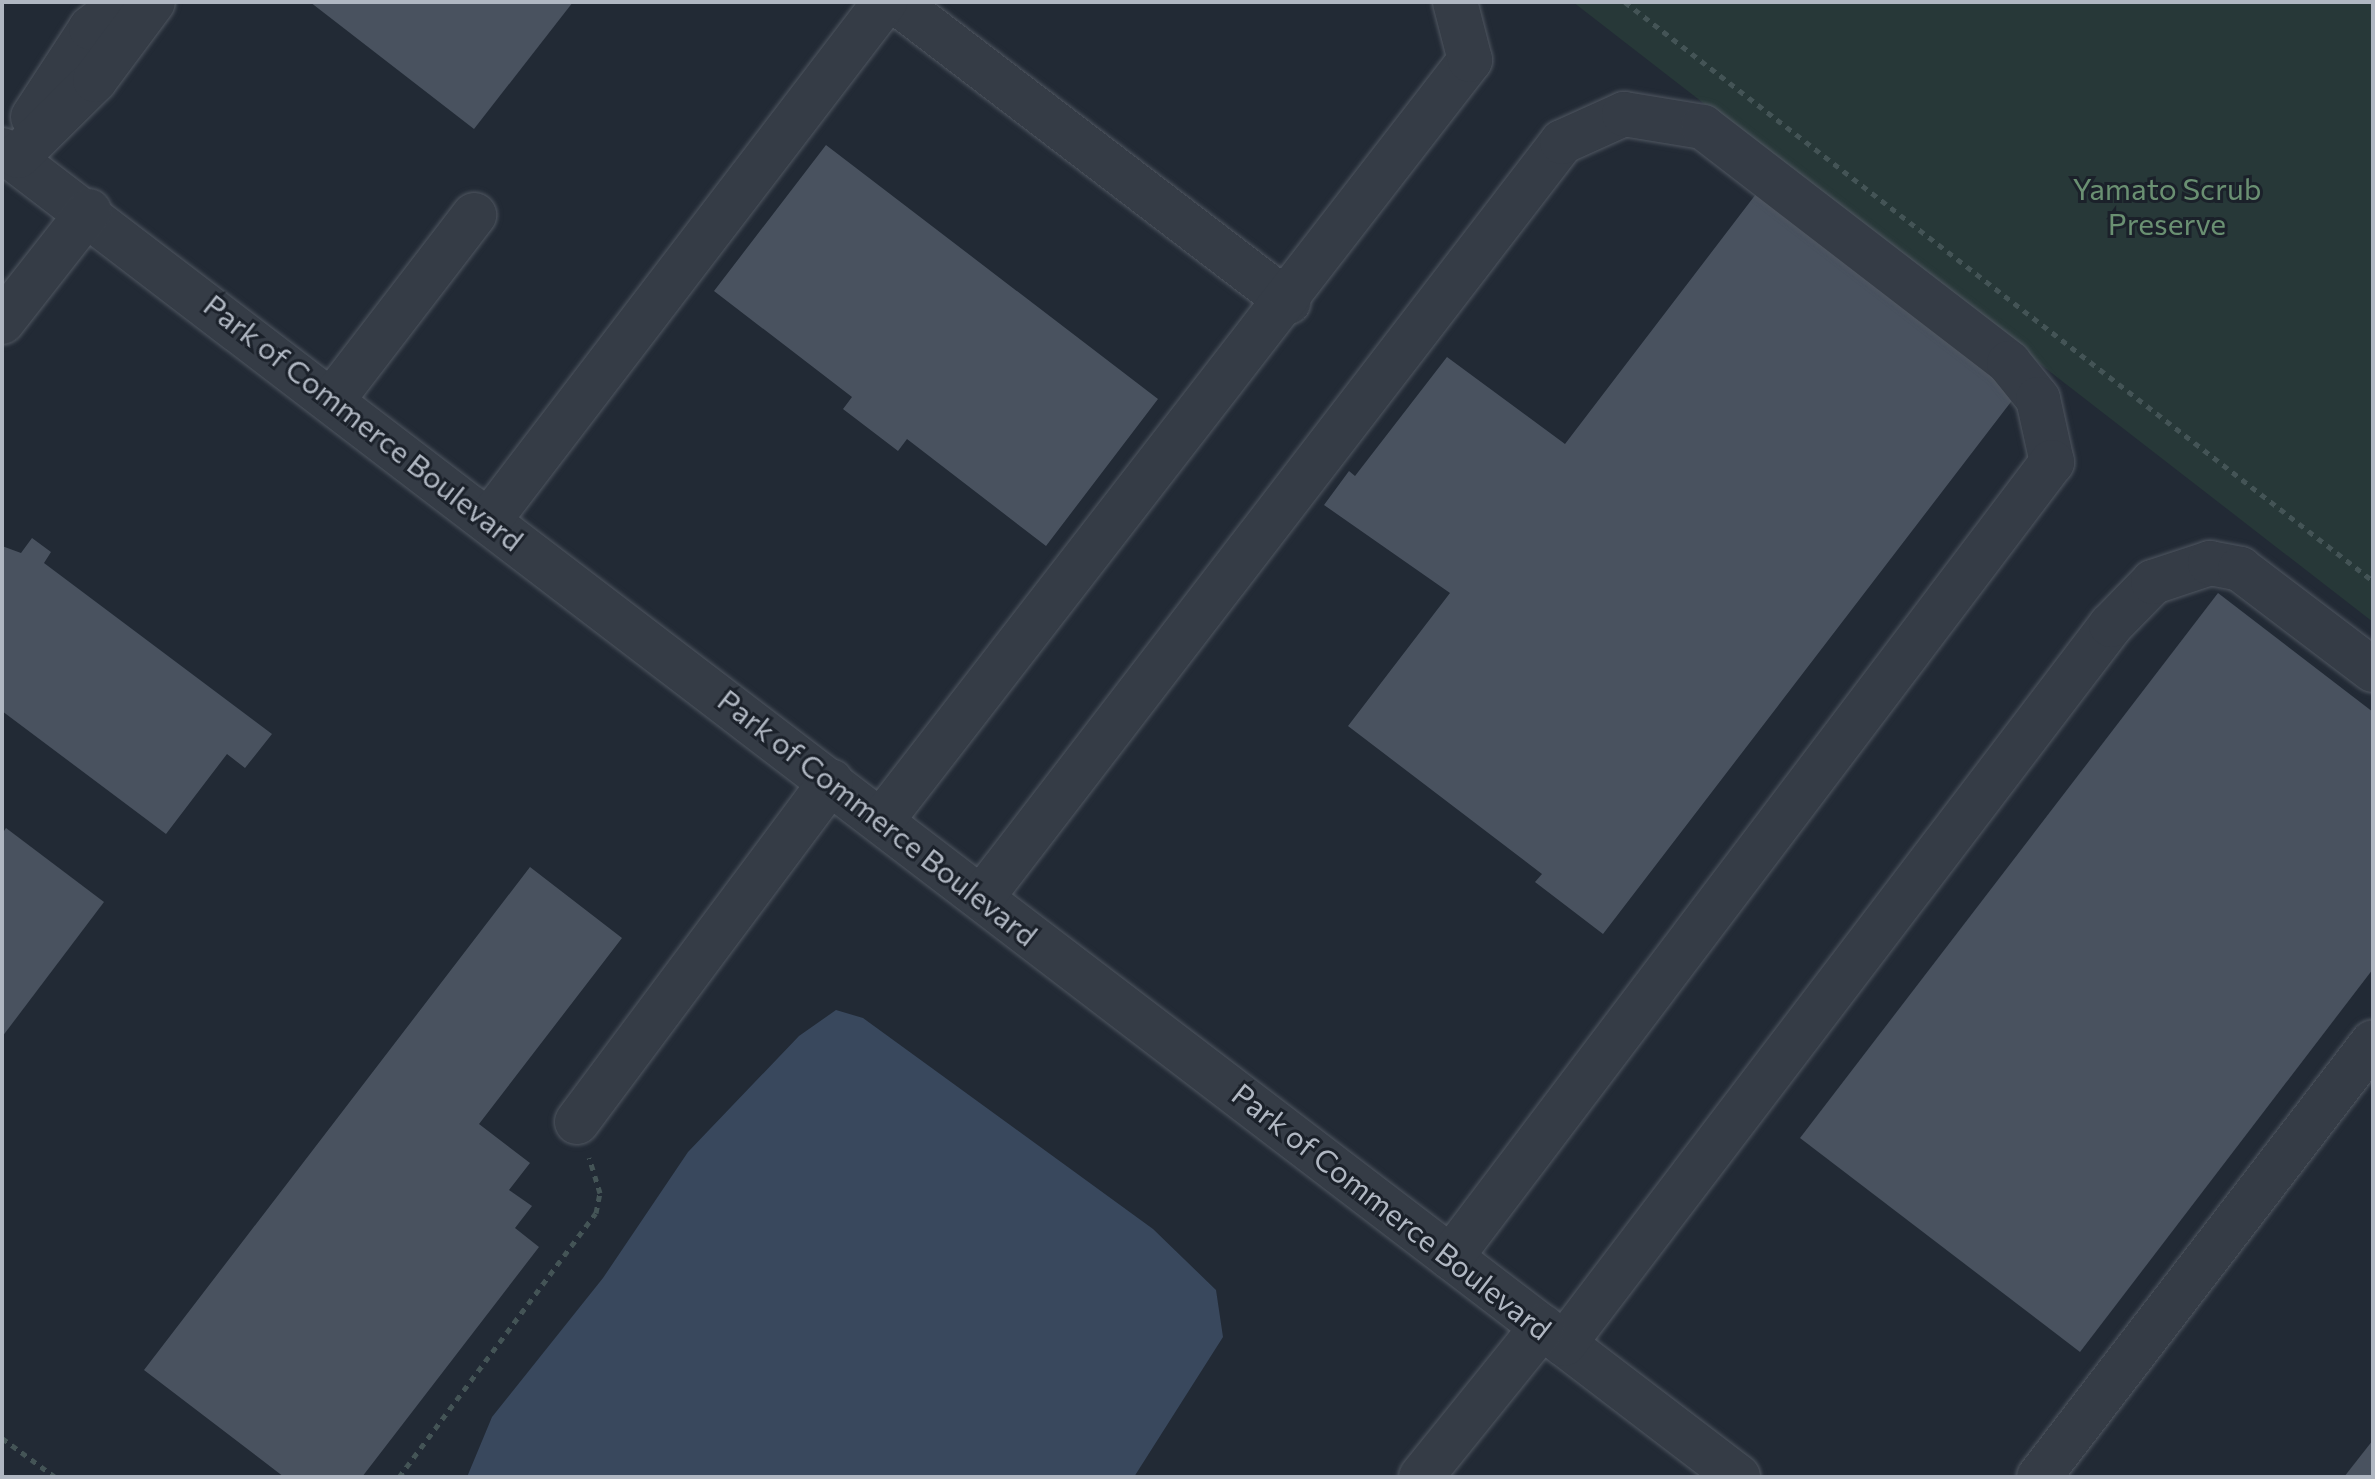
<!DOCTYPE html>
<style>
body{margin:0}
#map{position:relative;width:2375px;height:1479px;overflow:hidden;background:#222a35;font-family:Commissioner,sans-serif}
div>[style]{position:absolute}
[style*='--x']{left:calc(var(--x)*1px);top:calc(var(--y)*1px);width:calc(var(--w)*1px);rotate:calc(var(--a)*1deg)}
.green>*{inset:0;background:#273838}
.water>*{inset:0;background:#39485d}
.building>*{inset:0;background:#49525f}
.path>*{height:5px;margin-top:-2.5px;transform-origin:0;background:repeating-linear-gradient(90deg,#445456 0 6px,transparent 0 12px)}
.roads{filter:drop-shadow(0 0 2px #505761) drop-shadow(0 0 2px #505761)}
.minor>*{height:44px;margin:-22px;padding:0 22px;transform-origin:22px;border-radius:22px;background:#353c46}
span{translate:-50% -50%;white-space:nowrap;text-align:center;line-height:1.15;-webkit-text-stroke:6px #1b212a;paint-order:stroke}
.park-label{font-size:30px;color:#6a9072}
.street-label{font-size:30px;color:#b0b7c2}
.frame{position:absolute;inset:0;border:4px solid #b0b7c2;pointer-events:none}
</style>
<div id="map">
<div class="green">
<i style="clip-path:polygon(1573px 2px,2373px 2px,2373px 622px)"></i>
</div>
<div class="water">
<i style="clip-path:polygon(836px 1010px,863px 1018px,1153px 1229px,1216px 1290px,1223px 1337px,1134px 1477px,467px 1477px,492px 1417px,603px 1278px,688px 1152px,799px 1036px)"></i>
</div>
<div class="building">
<i style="clip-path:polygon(310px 2px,573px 2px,474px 129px)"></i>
<i style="clip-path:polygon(826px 145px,1158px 399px,1046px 546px,907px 439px,898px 451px,843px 409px,852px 397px,714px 291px)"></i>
<i style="clip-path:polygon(1756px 194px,2017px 394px,1603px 934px,1535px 882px,1542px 874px,1348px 726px,1450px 593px,1324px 505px,1349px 471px,1355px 476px,1447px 357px,1565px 444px)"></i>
<i style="clip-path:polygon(32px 538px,51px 552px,44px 563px,272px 734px,245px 768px,227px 754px,166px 834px,2px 711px,2px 546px,21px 553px)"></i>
<i style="clip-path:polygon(2218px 593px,2373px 712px,2373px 969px,2080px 1352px,1800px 1138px)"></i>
<i style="clip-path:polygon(6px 828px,104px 902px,2px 1037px,2px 834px)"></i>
<i style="clip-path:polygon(530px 867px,622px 938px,479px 1124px,530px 1163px,509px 1190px,532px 1206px,515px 1228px,539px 1247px,362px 1477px,284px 1477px,144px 1370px)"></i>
<i style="clip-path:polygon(2373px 1440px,2373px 1477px,2344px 1477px)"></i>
</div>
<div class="path">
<i style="--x:1625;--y:2;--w:946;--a:37.74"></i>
<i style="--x:2;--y:1438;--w:66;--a:36.3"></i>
<i style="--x:399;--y:1477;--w:329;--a:-53.3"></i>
<i style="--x:596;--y:1213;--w:20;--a:-79"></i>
<i style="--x:600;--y:1193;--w:37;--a:-107"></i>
</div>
<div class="roads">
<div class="minor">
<i style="--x:896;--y:2;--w:494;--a:37.4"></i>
<i style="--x:33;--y:117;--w:106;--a:-56.9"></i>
<i style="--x:91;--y:28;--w:43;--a:-37.4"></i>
<i style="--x:2;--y:150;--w:2185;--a:37.39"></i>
<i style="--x:18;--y:156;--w:108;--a:-44.6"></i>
<i style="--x:95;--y:80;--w:97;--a:-53.4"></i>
<i style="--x:2;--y:322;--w:141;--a:-51.9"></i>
<i style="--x:333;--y:399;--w:232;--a:-52.5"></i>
<i style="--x:490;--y:519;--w:651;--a:-52.62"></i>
<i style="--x:882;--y:820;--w:961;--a:-52.27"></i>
<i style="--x:1470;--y:60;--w:60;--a:-104.5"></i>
<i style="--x:982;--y:897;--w:952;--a:-52.47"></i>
<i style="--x:1562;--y:142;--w:68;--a:-24.3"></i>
<i style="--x:1624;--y:114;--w:80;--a:9.3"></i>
<i style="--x:1703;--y:127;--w:386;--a:37.6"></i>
<i style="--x:2009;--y:363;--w:46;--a:51.1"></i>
<i style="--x:2038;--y:399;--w:65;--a:77.5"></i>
<i style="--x:2052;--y:462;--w:997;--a:127.09"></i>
<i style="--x:577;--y:1122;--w:425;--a:-53.3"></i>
<i style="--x:1564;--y:1344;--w:903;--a:-52.74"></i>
<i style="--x:2111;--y:625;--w:60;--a:-45.7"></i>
<i style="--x:2153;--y:582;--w:60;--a:-18.4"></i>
<i style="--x:2210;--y:563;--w:31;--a:11"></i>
<i style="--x:2240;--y:569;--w:167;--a:37.2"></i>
<i style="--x:1421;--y:1477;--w:193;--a:-51.1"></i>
<i style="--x:2039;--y:1477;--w:548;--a:-52.48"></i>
</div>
</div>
<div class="park-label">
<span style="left:2167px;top:205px">Yamato Scrub<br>Preserve</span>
</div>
<div class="street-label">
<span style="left:364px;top:422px;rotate:38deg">Park of Commerce Boulevard</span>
<span style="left:878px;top:817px;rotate:38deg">Park of Commerce Boulevard</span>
<span style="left:1392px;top:1211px;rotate:38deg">Park of Commerce Boulevard</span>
</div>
<div class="frame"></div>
</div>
